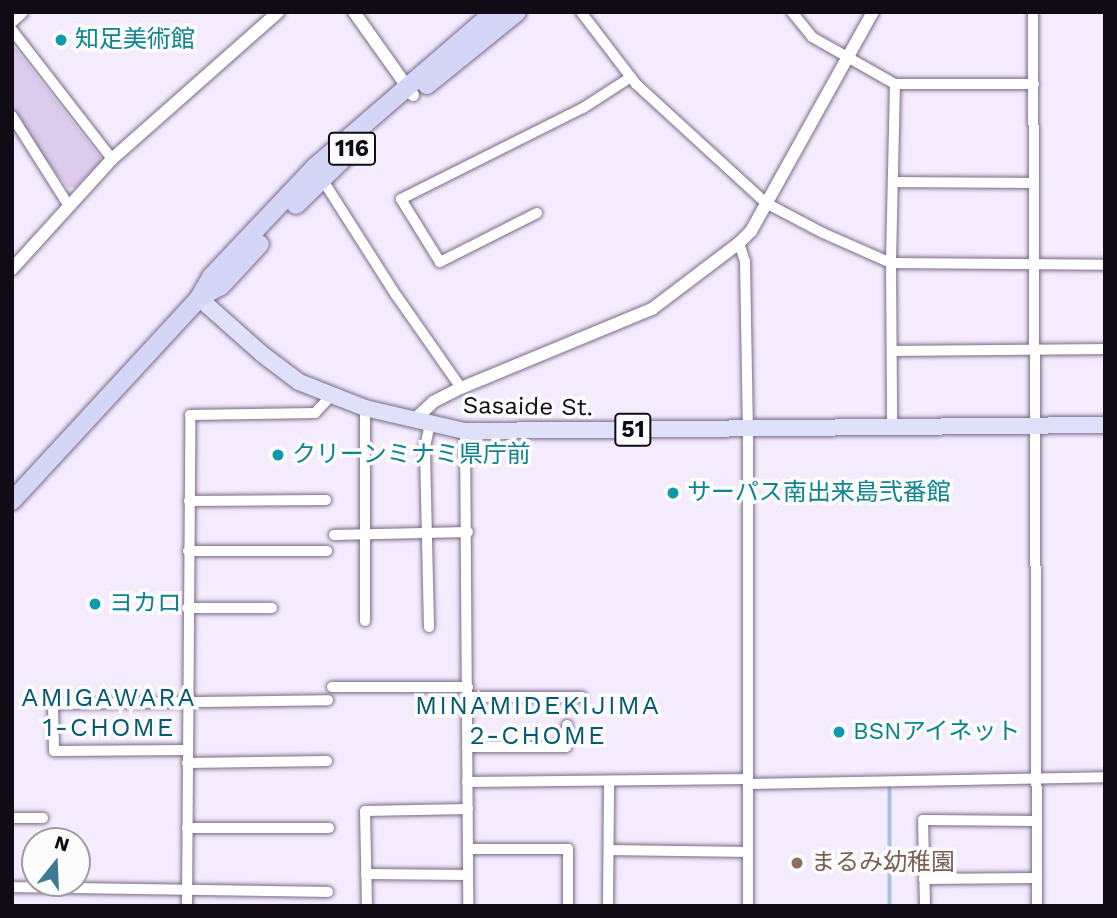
<!DOCTYPE html>
<meta charset="utf-8">
<style>
body{margin:0}
#map{position:relative;width:1117px;height:918px;overflow:hidden;background:#f4ebfe;font-family:"Work Sans","Noto Sans JP",sans-serif}
div>[style]{position:absolute}
[style*='--x']{left:calc(var(--x)*1px);top:calc(var(--y)*1px);width:calc(var(--w)*1px);rotate:calc(var(--a)*1deg)}
.green>*{inset:0;background:#dccbec}
.stream>*{height:3.5px;margin:-1.75px;padding:0 1.75px;transform-origin:1.75px;border-radius:1.75px;background:#a7c2de}
.roads{filter:drop-shadow(0 0 2px #7a6b87) drop-shadow(0 0 2px #7a6b87)}
.minor>*{height:10px;margin:-5px;padding:0 5px;transform-origin:5px;border-radius:5px;background:#fff}
.tertiary>*{height:12px;margin:-6px;padding:0 6px;transform-origin:6px;border-radius:6px;background:#fff}
.primary>*{height:16px;margin:-8px;padding:0 8px;transform-origin:8px;border-radius:8px;background:#dfe0f9}
.trunk>*{height:18px;margin:-9px;padding:0 9px;transform-origin:9px;border-radius:9px;background:#d4d6f7}
.dots>*{width:19px;height:19px;translate:-50% -50%;box-sizing:border-box;border:4px solid #fcfcfc;border-radius:50%}
span{translate:-50% -50%;white-space:nowrap;text-align:center;line-height:1.15;-webkit-text-stroke:7px #fcfcfc;paint-order:stroke}
.shield-label span{padding:2px 5px;background:#fcfcfc;border:2px solid;border-radius:5px;-webkit-text-stroke-width:0}
.shield-label{font-size:23px;color:#110b15;font-weight:700}
.culture-label{font-size:24px;color:#0d838f}
.left{translate:0 -50%;text-align:left}
.street-label{font-size:24px;color:#110b15}
.education-label{font-size:24px;color:#785e54}
.neighbourhood-label{font-size:26px;color:#045870;letter-spacing:2px}
.frame{position:absolute;inset:0;border:14px solid #110b15;pointer-events:none}
.north{position:absolute;left:21px;top:827px;width:70px;height:70px;box-sizing:border-box;background:#fcfcfc;border:2px solid #9e9ca0;border-radius:50%;rotate:18deg;font-size:19px;font-weight:700;line-height:28px;text-align:center;color:#110b15}
.north::after{content:'';display:block;margin:auto;width:24px;height:32px;background:#3e7b92;clip-path:polygon(50% 0,100% 100%,50% 72%,0 100%)}
</style>
<div id="map">
<div class="green">
<i style="clip-path:polygon(12px 44px,100px 157px,100px 162px,76px 187px,68px 188px,12px 117px)"></i>
</div>
<div class="stream">
<i style="--x:890;--y:787;--w:119;--a:90"></i>
</div>
<div class="roads">
<div class="minor">
<i style="--x:581;--y:12;--w:91;--a:52.6"></i>
<i style="--x:636;--y:84;--w:176;--a:42.5"></i>
<i style="--x:766;--y:203;--w:64;--a:27.8"></i>
<i style="--x:823;--y:233;--w:74;--a:23.8"></i>
<i style="--x:891;--y:263;--w:214;--a:0.5"></i>
<i style="--x:792;--y:12;--w:32;--a:51"></i>
<i style="--x:812;--y:37;--w:95;--a:29.5"></i>
<i style="--x:895;--y:84;--w:179;--a:91.3"></i>
<i style="--x:891;--y:263;--w:163;--a:89.6"></i>
<i style="--x:1033;--y:12;--w:894;--a:89.74"></i>
<i style="--x:12;--y:30;--w:163;--a:52.2"></i>
<i style="--x:895;--y:84;--w:139;--a:0"></i>
<i style="--x:12;--y:116;--w:107;--a:57.7"></i>
<i style="--x:322;--y:179;--w:138;--a:57.5"></i>
<i style="--x:396;--y:295;--w:113;--a:55"></i>
<i style="--x:893;--y:182;--w:141;--a:0.4"></i>
<i style="--x:537;--y:213;--w:109;--a:153.2"></i>
<i style="--x:440;--y:262;--w:74;--a:-121.8"></i>
<i style="--x:401;--y:199;--w:203;--a:-26.6"></i>
<i style="--x:583;--y:108;--w:57;--a:-32.9"></i>
<i style="--x:739;--y:243;--w:19;--a:72"></i>
<i style="--x:745;--y:261;--w:166;--a:89"></i>
<i style="--x:748;--y:427;--w:479;--a:90"></i>
<i style="--x:892;--y:351;--w:213;--a:-0.5"></i>
<i style="--x:465;--y:431;--w:475;--a:89.6"></i>
<i style="--x:189;--y:501;--w:137;--a:-0.4"></i>
<i style="--x:334;--y:535;--w:134;--a:-1.3"></i>
<i style="--x:188;--y:551;--w:139;--a:0"></i>
<i style="--x:187;--y:608;--w:85;--a:0"></i>
<i style="--x:365;--y:621;--w:213;--a:-90"></i>
<i style="--x:429;--y:627;--w:180;--a:-91.3"></i>
<i style="--x:425;--y:447;--w:24;--a:-78"></i>
<i style="--x:332;--y:687;--w:136;--a:0"></i>
<i style="--x:468;--y:697;--w:114;--a:0"></i>
<i style="--x:467;--y:747;--w:99;--a:0"></i>
<i style="--x:566;--y:747;--w:22;--a:-87"></i>
<i style="--x:187;--y:750;--w:133;--a:179.6"></i>
<i style="--x:54;--y:751;--w:47;--a:-91.2"></i>
<i style="--x:53;--y:704;--w:275;--a:-0.8"></i>
<i style="--x:187;--y:763;--w:140;--a:-0.8"></i>
<i style="--x:467;--y:782;--w:281;--a:-0.6"></i>
<i style="--x:748;--y:784;--w:357;--a:-1.1"></i>
<i style="--x:12;--y:818;--w:31;--a:0"></i>
<i style="--x:187;--y:828;--w:142;--a:0"></i>
<i style="--x:468;--y:849;--w:100;--a:0"></i>
<i style="--x:568;--y:849;--w:57;--a:90"></i>
<i style="--x:610;--y:850;--w:138;--a:0.8"></i>
<i style="--x:366;--y:874;--w:102;--a:0.6"></i>
<i style="--x:924;--y:879;--w:111;--a:-0.5"></i>
<i style="--x:12;--y:887;--w:316;--a:0.9"></i>
<i style="--x:187;--y:906;--w:491;--a:-89.6"></i>
<i style="--x:190;--y:415;--w:125;--a:-0.9"></i>
<i style="--x:315;--y:413;--w:23;--a:-47"></i>
<i style="--x:367;--y:906;--w:95;--a:-91.2"></i>
<i style="--x:365;--y:811;--w:103;--a:-1.1"></i>
<i style="--x:608;--y:906;--w:125;--a:-89.5"></i>
<i style="--x:925;--y:906;--w:86;--a:-91.3"></i>
<i style="--x:923;--y:820;--w:114;--a:0.5"></i>
</div>
<div class="tertiary">
<i style="--x:354;--y:12;--w:102;--a:54.6"></i>
<i style="--x:12;--y:21;--w:13;--a:-42"></i>
<i style="--x:12;--y:269;--w:149;--a:-47.7"></i>
<i style="--x:112;--y:159;--w:222;--a:-41.5"></i>
<i style="--x:414;--y:420;--w:26;--a:-43"></i>
<i style="--x:433;--y:402;--w:31;--a:-27"></i>
<i style="--x:461;--y:388;--w:207;--a:-22.5"></i>
<i style="--x:652;--y:309;--w:109;--a:-37.2"></i>
<i style="--x:739;--y:243;--w:17;--a:-45"></i>
<i style="--x:751;--y:231;--w:251;--a:-60.9"></i>
</div>
<div class="primary">
<i style="--x:199;--y:298;--w:84;--a:41.6"></i>
<i style="--x:262;--y:354;--w:46;--a:37.1"></i>
<i style="--x:299;--y:382;--w:71;--a:21.5"></i>
<i style="--x:365;--y:408;--w:103;--a:13"></i>
<i style="--x:465;--y:431;--w:640;--a:-0.54"></i>
</div>
<div class="trunk">
<i style="--x:427;--y:85;--w:116;--a:-39"></i>
<i style="--x:296;--y:205;--w:87;--a:-44.5"></i>
<i style="--x:199;--y:298;--w:25;--a:-29"></i>
<i style="--x:221;--y:286;--w:57;--a:-47.1"></i>
<i style="--x:12;--y:501;--w:276;--a:-47.3"></i>
<i style="--x:199;--y:298;--w:24;--a:-60"></i>
<i style="--x:211;--y:277;--w:151;--a:-46.6"></i>
<i style="--x:315;--y:167;--w:237;--a:-40.9"></i>
</div>
</div>
<div class="dots">
<i style="left:61px;top:40px;background:#0f9aa8"></i>
<i style="left:278px;top:455px;background:#0f9aa8"></i>
<i style="left:673px;top:493px;background:#0f9aa8"></i>
<i style="left:95px;top:604px;background:#0f9aa8"></i>
<i style="left:839px;top:732px;background:#0f9aa8"></i>
<i style="left:797px;top:863px;background:#8d6e63"></i>
</div>
<div class="shield-label">
<span style="left:352px;top:149px">116</span>
<span style="left:633px;top:430px">51</span>
</div>
<div class="culture-label">
<span class="left" style="left:75px;top:40px">知足美術館</span>
<span class="left" style="left:292px;top:455px">クリーンミナミ県庁前</span>
<span class="left" style="left:687px;top:493px">サーパス南出来島弐番館</span>
<span class="left" style="left:109px;top:604px">ヨカロ</span>
<span class="left" style="left:853px;top:732px">BSNアイネット</span>
</div>
<div class="street-label">
<span style="left:528px;top:407px;rotate:1deg">Sasaide St.</span>
</div>
<div class="education-label">
<span class="left" style="left:811px;top:863px">まるみ幼稚園</span>
</div>
<div class="neighbourhood-label">
<span style="left:109px;top:713px">AMIGAWARA<br>1-CHOME</span>
<span style="left:538px;top:721px">MINAMIDEKIJIMA<br>2-CHOME</span>
</div>
<div class="frame"></div>
<div class="north">N</div>
</div>
